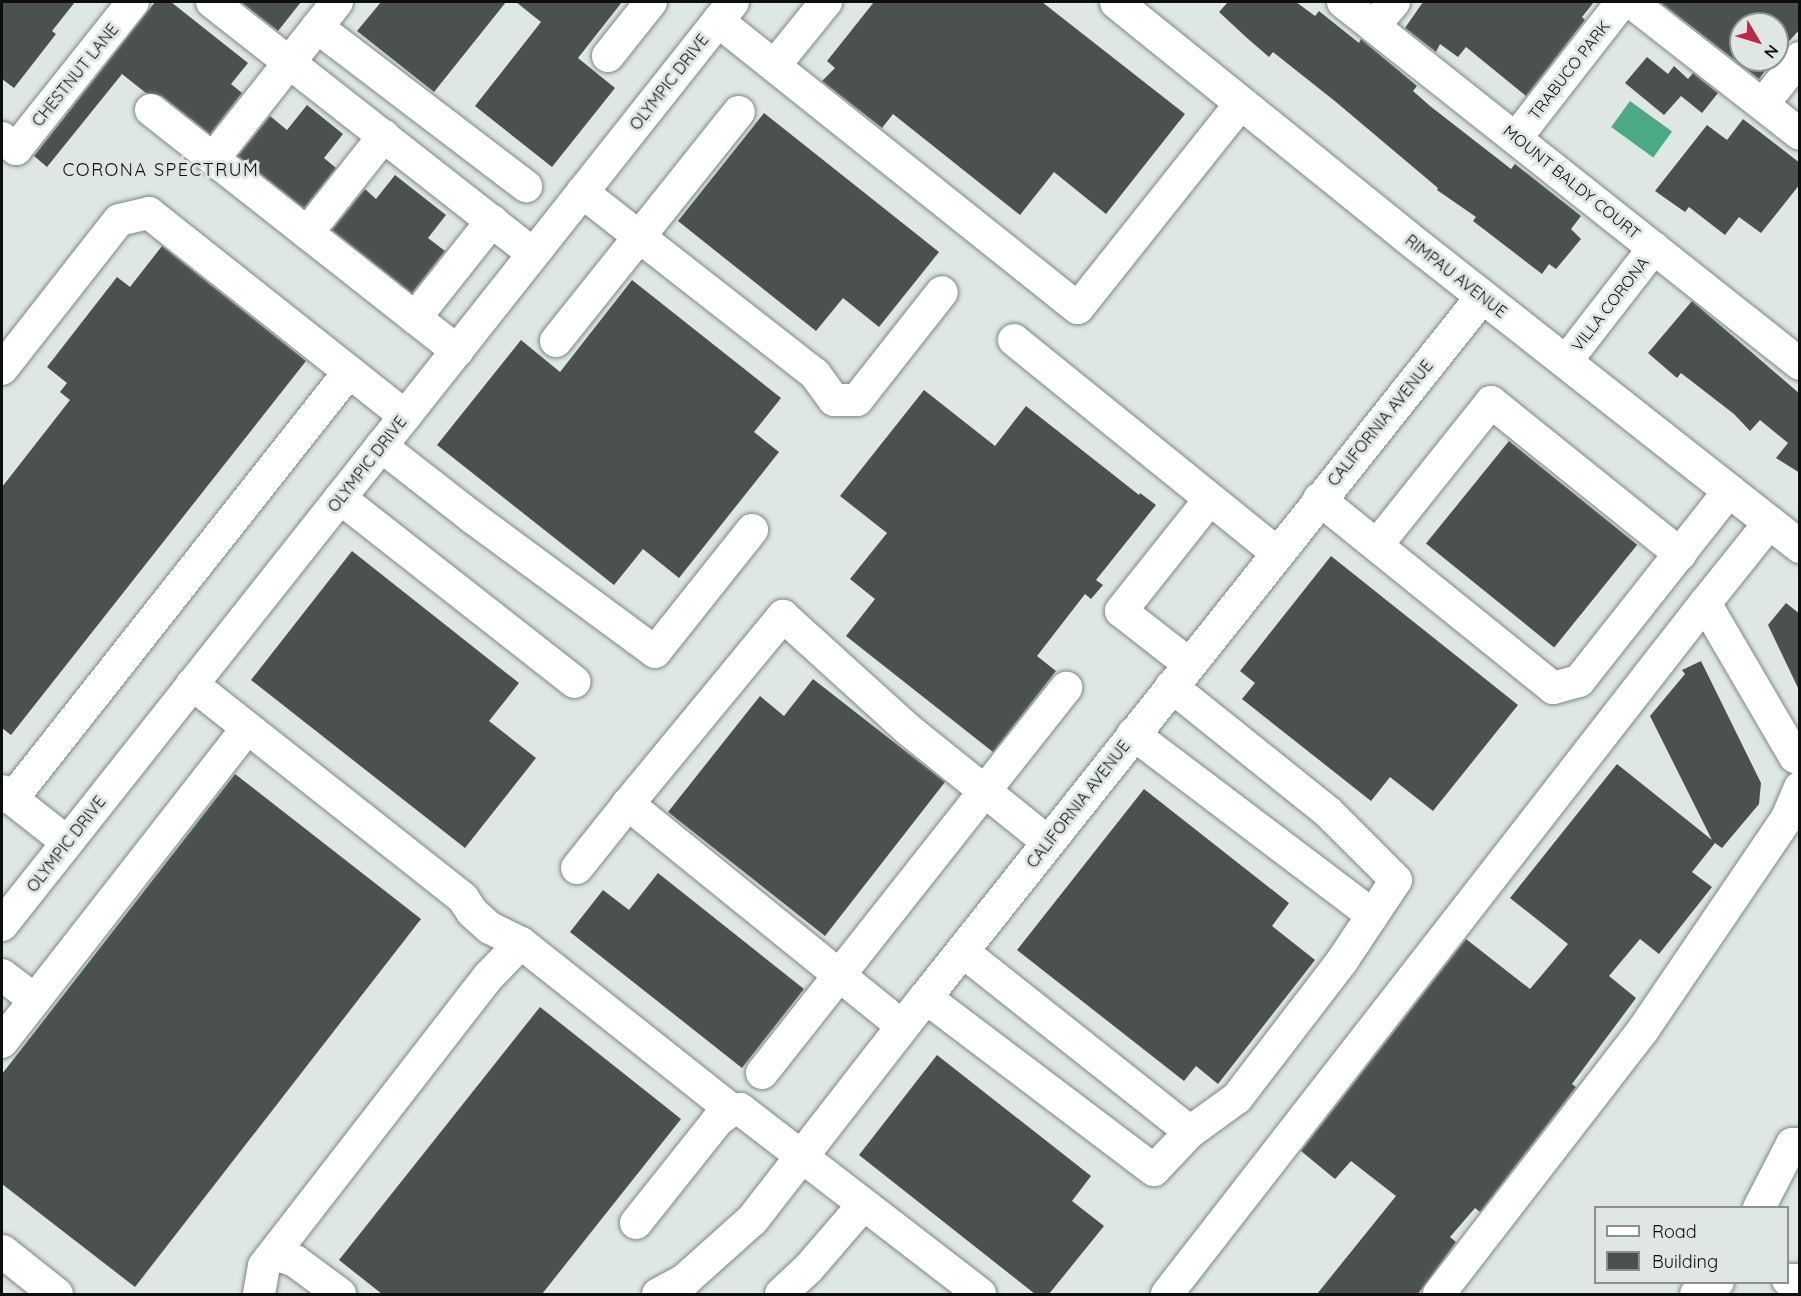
<!DOCTYPE html>
<style>
body{margin:0}
#map{position:relative;width:1801px;height:1296px;overflow:hidden;background:#dee7e3;font-family:Quicksand,sans-serif}
div>[style]{position:absolute}
[style*='--x']{left:calc(var(--x)*1px);top:calc(var(--y)*1px);width:calc(var(--w)*1px);rotate:calc(var(--a)*1deg)}
.water>*{inset:0;background:#4baa84;transform-origin:0 0}
.building>*{inset:0;background:#4b524e;transform-origin:0 0}
.roads{filter:drop-shadow(0 0 2px #7e8783) drop-shadow(0 0 2px #7e8783)}
.minor>*{height:32px;margin:-16px;padding:0 16px;transform-origin:16px;border-radius:16px;background:#fff}
.major>*{height:33px;margin:-16.5px;padding:0 16.5px;transform-origin:16.5px;border-radius:16.5px;background:#fff}
span{translate:-50% -50%;white-space:nowrap;text-align:center;line-height:1.15;-webkit-text-stroke:6px #dee7e3;paint-order:stroke}
.street-label{font-size:16px;color:#0c0f0e}
.neighbourhood-label{font-size:18px;color:#0c0f0e;letter-spacing:1.5px}
.frame{position:absolute;inset:0;border:3px solid #0c0f0e;pointer-events:none}
.legend{position:absolute;left:1594px;top:1206px;width:195px;height:78px;box-sizing:border-box;background:#dee7e3;border:2px solid #8a918e;margin:0;padding:8px 10px;list-style:none;font-size:18px;color:#0c0f0e}
.legend li{display:flex;align-items:center;gap:12px;height:30px}
.legend b{width:30px;border:2px solid #8a918e}
.north{position:absolute;left:1729px;top:12px;width:60px;height:60px;box-sizing:border-box;background:#dee7e3;border:2px solid #8a918e;border-radius:50%;rotate:128deg;font-size:16px;font-weight:700;line-height:24px;text-align:center;color:#0c0f0e}
.north::after{content:'';display:block;margin:auto;width:21px;height:27px;background:#bb2b49;clip-path:polygon(50% 0,100% 100%,50% 72%,0 100%)}
</style>
<div id="map">
<div class="water">
<i style="left:1630px;top:101px;width:52px;height:32px;rotate:36deg"></i>
</div>
<div class="building">
<i style="clip-path:polygon(2px 2px,75px 2px,52px 31px,56px 34px,14px 88px,2px 79px)"></i>
<i style="clip-path:polygon(155px 2px,171px 2px,248px 63px,231px 84px,242px 93px,210px 134px,162px 96px,146px 93px,122px 74px,47px 167px,34px 156px)"></i>
<i style="clip-path:polygon(241px 2px,301px 2px,278px 31px)"></i>
<i style="clip-path:polygon(381px 2px,506px 2px,434px 92px,357px 31px)"></i>
<i style="clip-path:polygon(516px 2px,622px 2px,578px 58px,615px 88px,552px 167px,475px 106px,541px 22px)"></i>
<i style="clip-path:polygon(874px 2px,1042px 2px,1185px 114px,1106px 214px,1054px 172px,1020px 215px,893px 114px,882px 128px,822px 81px,835px 68px,827px 61px)"></i>
<i style="clip-path:polygon(1228px 2px,1296px 2px,1315px 16px,1319px 11px,1359px 43px,1361px 39px,1417px 86px,1413px 91px,1430px 106px,1511px 169px,1515px 164px,1581px 216px,1571px 229px,1581px 239px,1556px 269px,1549px 264px,1542px 274px,1473px 221px,1476px 217px,1437px 190px,1438px 188px,1336px 102px,1273px 52px,1269px 57px,1247px 38px,1219px 12px)"></i>
<i style="clip-path:polygon(1423px 2px,1594px 2px,1582px 17px,1585px 20px,1526px 96px,1466px 47px,1458px 57px,1440px 44px,1436px 52px,1405px 28px)"></i>
<i style="clip-path:polygon(1660px 2px,1800px 2px,1800px 29px,1777px 55px,1777px 24px,1741px 24px,1741px 60px,1773px 60px,1759px 79px)"></i>
<i style="clip-path:polygon(1647px 57px,1668px 74px,1674px 66px,1688px 79px,1693px 73px,1718px 93px,1702px 113px,1681px 96px,1664px 115px,1625px 83px)"></i>
<i style="clip-path:polygon(307px 105px,343px 134px,324px 158px,336px 168px,304px 208px,238px 156px,270px 116px,287px 130px)"></i>
<i style="clip-path:polygon(764px 113px,939px 252px,879px 327px,843px 298px,816px 331px,678px 221px)"></i>
<i style="clip-path:polygon(1743px 119px,1800px 163px,1800px 184px,1761px 233px,1739px 217px,1725px 235px,1689px 207px,1685px 212px,1655px 191px,1707px 125px,1727px 140px)"></i>
<i style="clip-path:polygon(395px 175px,446px 215px,428px 238px,445px 251px,412px 293px,332px 230px,365px 189px,376px 199px)"></i>
<i style="clip-path:polygon(162px 246px,306px 361px,11px 735px,2px 728px,2px 487px,70px 400px,60px 392px,67px 383px,47px 367px,117px 277px,130px 287px)"></i>
<i style="clip-path:polygon(632px 280px,781px 398px,754px 432px,779px 452px,679px 578px,643px 549px,614px 585px,437px 445px,521px 340px,560px 372px)"></i>
<i style="clip-path:polygon(1692px 301px,1800px 394px,1800px 473px,1776px 458px,1788px 443px,1760px 420px,1750px 431px,1734px 414px,1681px 373px,1677px 378px,1648px 353px)"></i>
<i style="clip-path:polygon(924px 390px,995px 446px,1026px 406px,1139px 495px,1140px 493px,1156px 505px,1096px 580px,1103px 585px,1091px 599px,1085px 594px,1037px 656px,1056px 671px,993px 752px,846px 636px,875px 599px,850px 579px,887px 533px,840px 496px)"></i>
<i style="left:1509px;top:441px;width:165px;height:132px;rotate:39deg"></i>
<i style="clip-path:polygon(352px 551px,519px 683px,489px 721px,536px 758px,465px 848px,251px 680px)"></i>
<i style="clip-path:polygon(1331px 556px,1518px 705px,1433px 811px,1390px 777px,1371px 801px,1242px 699px,1255px 683px,1240px 671px)"></i>
<i style="clip-path:polygon(1786px 603px,1800px 614px,1800px 692px,1768px 625px)"></i>
<i style="clip-path:polygon(1701px 661px,1761px 783px,1759px 804px,1722px 848px,1715px 843px,1692px 872px,1712px 887px,1659px 954px,1640px 939px,1609px 976px,1636px 998px,1572px 1084px,1576px 1087px,1480px 1212px,1475px 1208px,1450px 1237px,1456px 1242px,1418px 1294px,1317px 1294px,1396px 1196px,1351px 1161px,1335px 1179px,1301px 1151px,1466px 939px,1530px 989px,1568px 944px,1510px 898px,1617px 764px,1712px 840px,1650px 716px,1685px 674px,1682px 670px)"></i>
<i style="clip-path:polygon(813px 679px,945px 782px,825px 936px,668px 812px,760px 696px,784px 716px)"></i>
<i style="clip-path:polygon(235px 774px,421px 919px,135px 1287px,2px 1184px,2px 1074px)"></i>
<i style="clip-path:polygon(1144px 789px,1289px 903px,1272px 926px,1315px 960px,1218px 1084px,1196px 1066px,1184px 1081px,1017px 950px)"></i>
<i style="clip-path:polygon(658px 873px,804px 989px,742px 1068px,570px 932px,603px 890px,629px 910px)"></i>
<i style="clip-path:polygon(540px 1007px,681px 1119px,542px 1294px,382px 1294px,339px 1260px)"></i>
<i style="clip-path:polygon(937px 1055px,1091px 1176px,1072px 1201px,1104px 1226px,1049px 1294px,1035px 1294px,859px 1155px)"></i>
</div>
<div class="roads">
<div class="minor">
<i style="--x:212;--y:2;--w:408;--a:38.1"></i>
<i style="--x:1343;--y:2;--w:583;--a:38.38"></i>
<i style="--x:1631;--y:2;--w:214;--a:38"></i>
<i style="--x:718;--y:21;--w:460;--a:38.6"></i>
<i style="--x:1078;--y:308;--w:262;--a:-51.5"></i>
<i style="--x:1374;--y:26;--w:31;--a:-50"></i>
<i style="--x:317;--y:27;--w:263;--a:37.3"></i>
<i style="--x:608;--y:56;--w:69;--a:-51.5"></i>
<i style="--x:775;--y:65;--w:81;--a:-51"></i>
<i style="--x:1763;--y:104;--w:59;--a:-51.2"></i>
<i style="--x:151;--y:110;--w:390;--a:38.2"></i>
<i style="--x:2;--y:138;--w:18;--a:38"></i>
<i style="--x:16;--y:149;--w:188;--a:-51.5"></i>
<i style="--x:1516;--y:138;--w:172;--a:-52.1"></i>
<i style="--x:213;--y:159;--w:200;--a:-51.7"></i>
<i style="--x:582;--y:192;--w:296;--a:38"></i>
<i style="--x:815;--y:374;--w:32;--a:54"></i>
<i style="--x:834;--y:400;--w:23;--a:0"></i>
<i style="--x:857;--y:400;--w:137;--a:-51.8"></i>
<i style="--x:307;--y:233;--w:124;--a:-51.6"></i>
<i style="--x:415;--y:318;--w:124;--a:-51.6"></i>
<i style="--x:1014;--y:340;--w:338;--a:39"></i>
<i style="--x:556;--y:341;--w:293;--a:-51.4"></i>
<i style="--x:1567;--y:360;--w:142;--a:-52.2"></i>
<i style="--x:2;--y:369;--w:189;--a:-51.9"></i>
<i style="--x:119;--y:220;--w:31;--a:-13"></i>
<i style="--x:149;--y:213;--w:327;--a:38.4"></i>
<i style="--x:381;--y:446;--w:115;--a:38"></i>
<i style="--x:472;--y:517;--w:227;--a:36.4"></i>
<i style="--x:655;--y:652;--w:156;--a:-51.5"></i>
<i style="--x:340;--y:498;--w:298;--a:38.1"></i>
<i style="--x:1319;--y:499;--w:301;--a:38.9"></i>
<i style="--x:1553;--y:688;--w:27;--a:-15"></i>
<i style="--x:1579;--y:681;--w:243;--a:-51.7"></i>
<i style="--x:1770;--y:522;--w:104;--a:128.7"></i>
<i style="--x:1705;--y:603;--w:178;--a:59.7"></i>
<i style="--x:1795;--y:757;--w:5;--a:22"></i>
<i style="--x:1377;--y:545;--w:183;--a:-51.4"></i>
<i style="--x:1491;--y:402;--w:243;--a:38.8"></i>
<i style="--x:1189;--y:664;--w:86;--a:-142.1"></i>
<i style="--x:1121;--y:611;--w:143;--a:-51.5"></i>
<i style="--x:192;--y:684;--w:345;--a:38.3"></i>
<i style="--x:463;--y:898;--w:17;--a:57"></i>
<i style="--x:472;--y:912;--w:24;--a:42"></i>
<i style="--x:490;--y:928;--w:34;--a:26"></i>
<i style="--x:1133;--y:734;--w:300;--a:37.1"></i>
<i style="--x:2;--y:791;--w:83;--a:38.1"></i>
<i style="--x:12;--y:799;--w:544;--a:-51.72"></i>
<i style="--x:577;--y:868;--w:82;--a:-51.4"></i>
<i style="--x:2;--y:925;--w:1177;--a:-51.62"></i>
<i style="--x:962;--y:951;--w:291;--a:38.4"></i>
<i style="--x:1190;--y:1132;--w:58;--a:-35.9"></i>
<i style="--x:1237;--y:1098;--w:173;--a:-52.5"></i>
<i style="--x:1342;--y:961;--w:97;--a:-56.3"></i>
<i style="--x:1396;--y:880;--w:96;--a:-135"></i>
<i style="--x:1328;--y:812;--w:201;--a:-141.3"></i>
<i style="--x:2;--y:975;--w:41;--a:37.1"></i>
<i style="--x:925;--y:997;--w:287;--a:37.1"></i>
<i style="--x:1154;--y:1170;--w:52;--a:-46.5"></i>
<i style="--x:902;--y:1026;--w:353;--a:-141"></i>
<i style="--x:628;--y:804;--w:244;--a:-50.5"></i>
<i style="--x:783;--y:616;--w:171;--a:42.2"></i>
<i style="--x:910;--y:731;--w:177;--a:38.8"></i>
<i style="--x:2;--y:1042;--w:398;--a:-52"></i>
<i style="--x:762;--y:1073;--w:491;--a:-51.7"></i>
<i style="--x:1759;--y:1208;--w:72;--a:-62.7"></i>
<i style="--x:1792;--y:1144;--w:8;--a:0"></i>
<i style="--x:636;--y:1223;--w:132;--a:-51.5"></i>
<i style="--x:718;--y:1120;--w:17;--a:-36"></i>
<i style="--x:732;--y:1110;--w:8;--a:-7"></i>
<i style="--x:740;--y:1109;--w:303;--a:37.6"></i>
<i style="--x:270;--y:1258;--w:357;--a:-52.2"></i>
<i style="--x:489;--y:976;--w:46;--a:-45.9"></i>
<i style="--x:521;--y:943;--w:269;--a:38.4"></i>
<i style="--x:1788;--y:1280;--w:12;--a:0"></i>
<i style="--x:259;--y:1294;--w:28;--a:-80"></i>
<i style="--x:264;--y:1266;--w:10;--a:-53"></i>
<i style="--x:270;--y:1258;--w:12;--a:-9"></i>
<i style="--x:282;--y:1256;--w:14;--a:21"></i>
<i style="--x:295;--y:1261;--w:56;--a:36.3"></i>
<i style="--x:781;--y:1294;--w:37;--a:-43"></i>
<i style="--x:808;--y:1269;--w:84;--a:-49.3"></i>
<i style="--x:1167;--y:1294;--w:876;--a:-52.1"></i>
<i style="--x:1439;--y:1294;--w:334;--a:-52.3"></i>
<i style="--x:1643;--y:1030;--w:256;--a:-55.8"></i>
<i style="--x:1787;--y:818;--w:33;--a:-67"></i>
<i style="--x:1696;--y:1294;--w:25;--a:-29"></i>
</div>
<div class="major">
<i style="--x:1116;--y:2;--w:374;--a:38.9"></i>
<i style="--x:1407;--y:237;--w:500;--a:38.2"></i>
<i style="--x:2;--y:1251;--w:69;--a:38.5"></i>
<i style="--x:658;--y:1294;--w:30;--a:-28"></i>
<i style="--x:684;--y:1280;--w:91;--a:-41.9"></i>
<i style="--x:752;--y:1219;--w:281;--a:-52.1"></i>
<i style="--x:925;--y:997;--w:895;--a:-51.53"></i>
</div>
</div>
<div class="street-label">
<span style="left:1569px;top:70px;rotate:-52deg">TRABUCO PARK</span>
<span style="left:75px;top:75px;rotate:-51deg">CHESTNUT LANE</span>
<span style="left:669px;top:82px;rotate:-52deg">OLYMPIC DRIVE</span>
<span style="left:1572px;top:182px;rotate:39deg">MOUNT BALDY COURT</span>
<span style="left:1456px;top:276px;rotate:38deg">RIMPAU AVENUE</span>
<span style="left:1610px;top:304px;rotate:-52deg">VILLA CORONA</span>
<span style="left:1380px;top:423px;rotate:-51deg">CALIFORNIA AVENUE</span>
<span style="left:367px;top:464px;rotate:-52deg">OLYMPIC DRIVE</span>
<span style="left:1078px;top:804px;rotate:-52deg">CALIFORNIA AVENUE</span>
<span style="left:66px;top:844px;rotate:-52deg">OLYMPIC DRIVE</span>
</div>
<div class="neighbourhood-label">
<span style="left:161px;top:170px">CORONA SPECTRUM</span>
</div>
<div class="frame"></div>
<ul class="legend">
<li><b style="height:8px;background:#fff"></b>Road</li>
<li><b style="height:16px;background:#4b524e"></b>Building</li>
</ul>
<div class="north">N</div>
</div>
